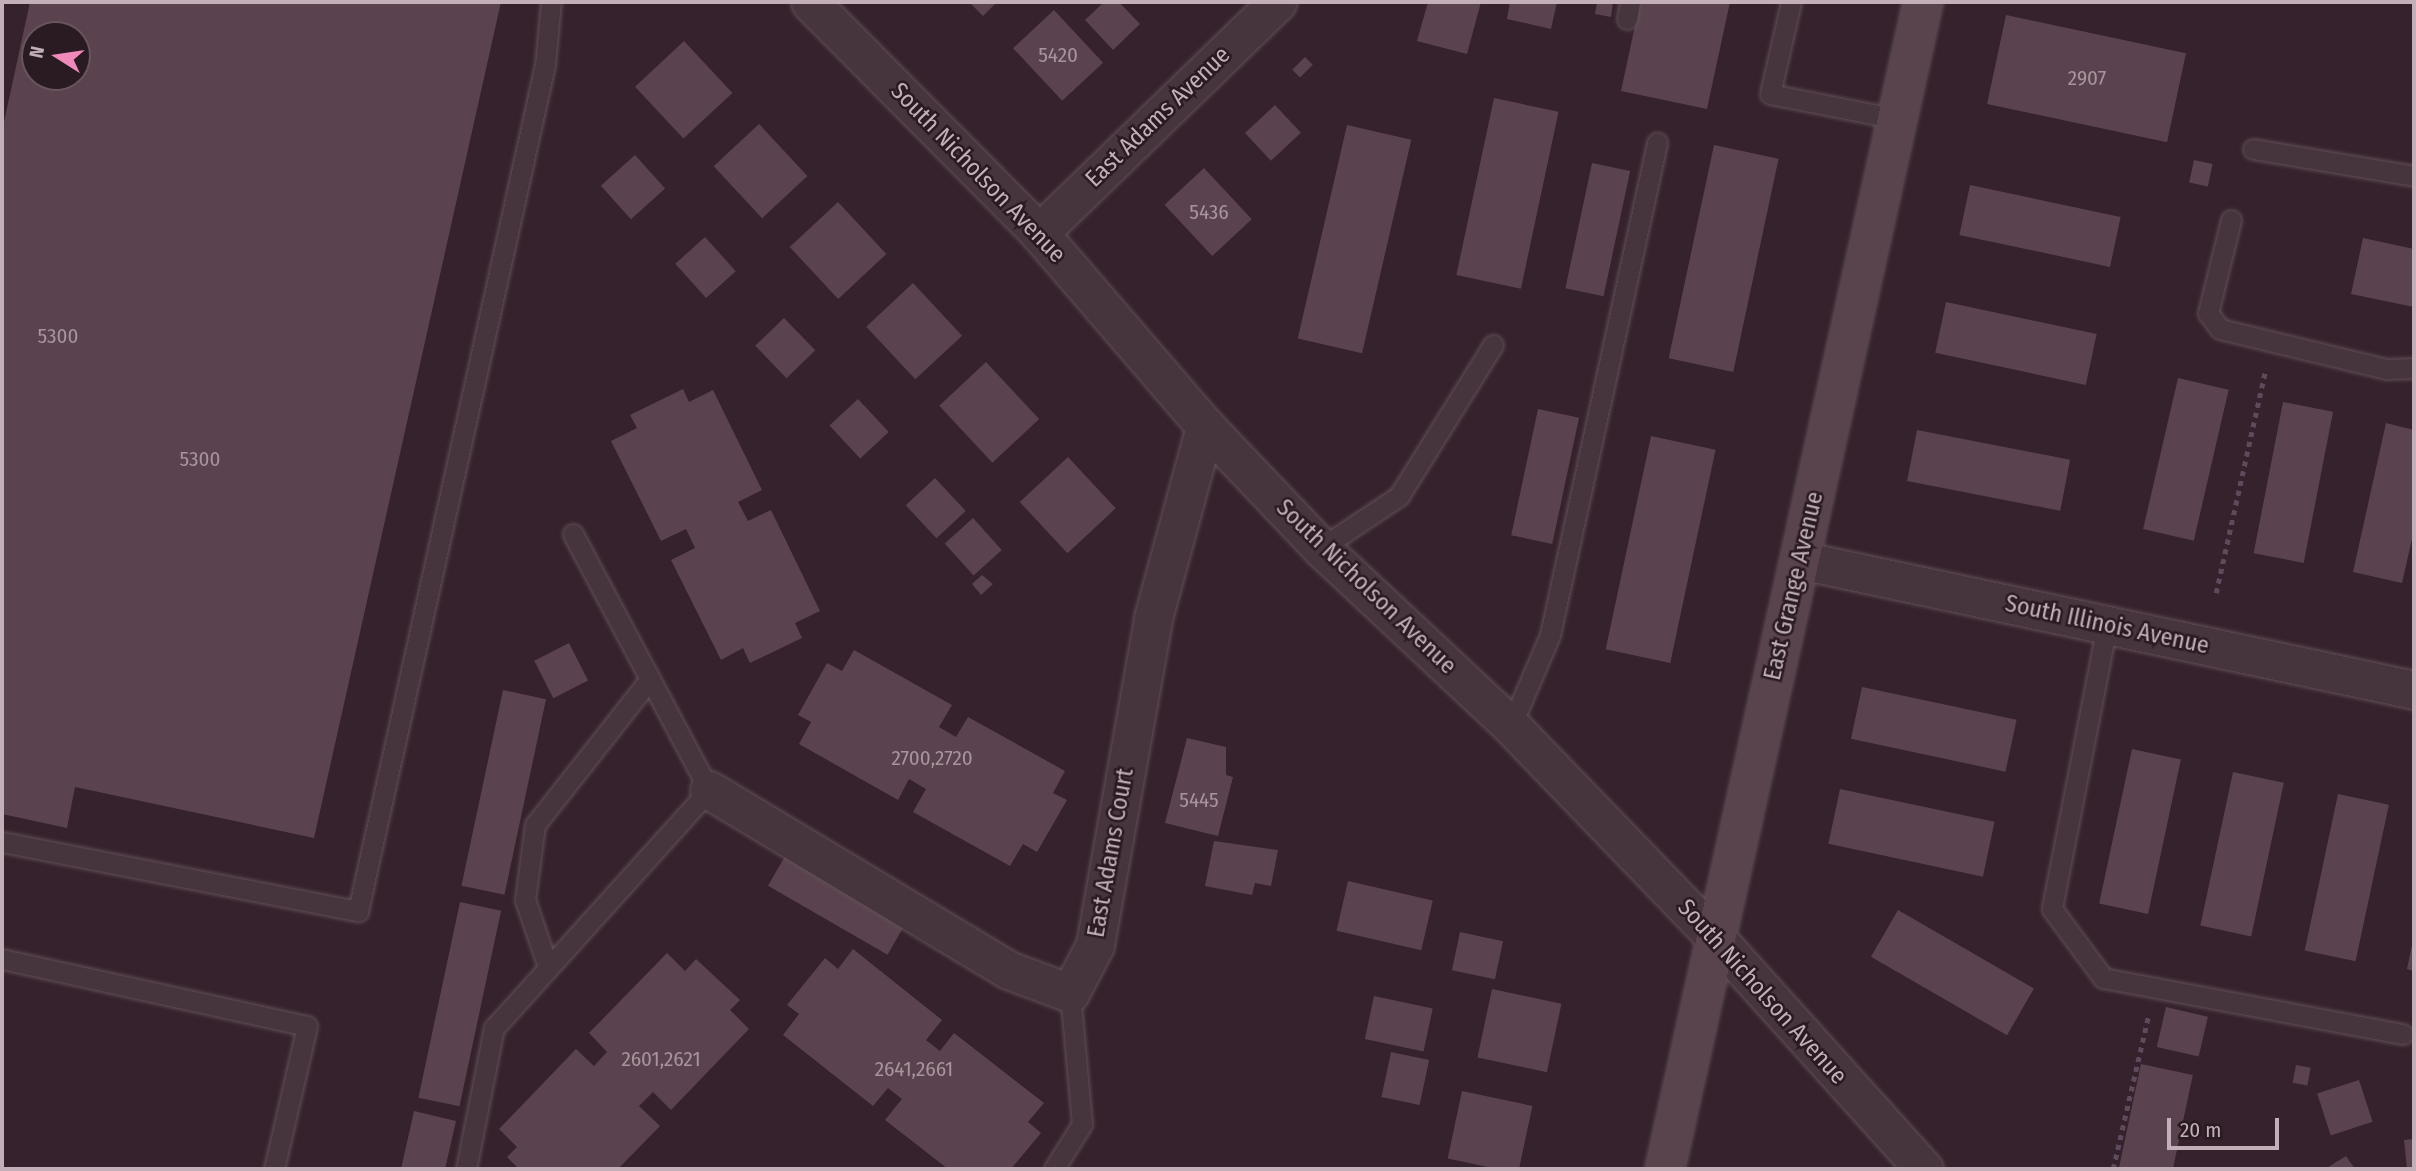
<!DOCTYPE html>
<style>
body{margin:0}
#map{position:relative;width:2416px;height:1171px;overflow:hidden;background:#35222c;font-family:"Fira Sans Condensed",sans-serif}
div>[style]{position:absolute}
[style*='--x']{left:calc(var(--x)*1px);top:calc(var(--y)*1px);width:calc(var(--w)*1px);rotate:calc(var(--a)*1deg)}
.building>*{inset:0;background:#5a434e;transform-origin:0 0}
.path>*{height:4.5px;margin-top:-2.25px;transform-origin:0;background:repeating-linear-gradient(90deg,#5d4a5c 0 5px,transparent 0 10px)}
.roads{filter:drop-shadow(0 0 2px #614f58) drop-shadow(0 0 2px #614f58)}
.lane>*{height:19px;margin:-9.5px;padding:0 9.5px;transform-origin:9.5px;border-radius:9.5px;background:#46353d}
.street>*{height:37px;margin:-18.5px;padding:0 18.5px;transform-origin:18.5px;border-radius:18.5px;background:#46353d}
.secondary>*{height:38px;margin:-19px;padding:0 19px;transform-origin:19px;border-radius:19px;background:#59434d}
span{translate:-50% -50%;white-space:nowrap;text-align:center;line-height:1.15;-webkit-text-stroke:5px #2a1b22;paint-order:stroke}
.number-label{font-size:21px;color:#a9949e}
.number-label span{-webkit-text-stroke-width:0}
.street-label{font-size:24px;color:#c3afb8}
.frame{position:absolute;inset:0;border:4px solid #c3afb8;pointer-events:none}
.north{position:absolute;left:21px;top:21px;width:70px;height:70px;box-sizing:border-box;background:#2a1b22;border:2px solid #67565e;border-radius:50%;rotate:282deg;font-size:19px;font-weight:700;line-height:28px;text-align:center;color:#c3afb8}
.north::after{content:'';display:block;margin:auto;width:24px;height:32px;background:#ee89b9;clip-path:polygon(50% 0,100% 100%,50% 72%,0 100%)}
.scale{position:absolute;left:2167px;top:1118px;width:112px;height:32px;box-sizing:border-box;border:4px solid #c3afb8;border-top:0;padding-left:9px;font-size:21px;line-height:24px;white-space:nowrap;color:#c3afb8;-webkit-text-stroke:5px #2a1b22;paint-order:stroke}
</style>
<div id="map">
<div class="building">
<i style="clip-path:polygon(evenodd,30px 2px,501px 2px,314px 838px,75px 787px,67px 828px,2px 814px,2px 131px,30px 2px,35px 35px,77px 35px,77px 77px,35px 77px,35px 35px)"></i>
<i style="clip-path:polygon(969px 2px,997px 2px,983px 16px)"></i>
<i style="clip-path:polygon(1104px 2px,1119px 2px,1140px 24px,1113px 50px,1085px 20px)"></i>
<i style="clip-path:polygon(1428px 2px,1481px 2px,1467px 54px,1417px 41px)"></i>
<i style="clip-path:polygon(1510px 2px,1557px 2px,1551px 29px,1507px 19px)"></i>
<i style="clip-path:polygon(1597px 2px,1613px 2px,1611px 17px,1595px 14px)"></i>
<i style="clip-path:polygon(1640px 2px,1730px 2px,1707px 109px,1621px 91px)"></i>
<i style="left:1054px;top:10px;width:72px;height:56px;rotate:47deg"></i>
<i style="left:2006px;top:15px;width:184px;height:91px;rotate:12deg"></i>
<i style="left:684px;top:41px;width:71px;height:67px;rotate:47deg"></i>
<i style="left:1305px;top:57px;width:11px;height:18px;rotate:45deg"></i>
<i style="left:1494px;top:98px;width:66px;height:181px;rotate:12deg"></i>
<i style="left:1275px;top:105px;width:38px;height:41px;rotate:47deg"></i>
<i style="left:759px;top:124px;width:71px;height:62px;rotate:47deg"></i>
<i style="left:1347px;top:125px;width:66px;height:219px;rotate:13deg"></i>
<i style="left:1714px;top:145px;width:66px;height:218px;rotate:12deg"></i>
<i style="left:635px;top:155px;width:45px;height:46px;rotate:48deg"></i>
<i style="left:2194px;top:160px;width:19px;height:23px;rotate:12deg"></i>
<i style="left:1592px;top:163px;width:39px;height:128px;rotate:12deg"></i>
<i style="left:1204px;top:168px;width:70px;height:54px;rotate:47deg"></i>
<i style="left:1970px;top:185px;width:154px;height:51px;rotate:12deg"></i>
<i style="left:838px;top:202px;width:71px;height:66px;rotate:47deg"></i>
<i style="left:705px;top:237px;width:46px;height:40px;rotate:48deg"></i>
<i style="clip-path:polygon(2363px 238px,2414px 249px,2414px 307px,2351px 294px)"></i>
<i style="left:913px;top:283px;width:72px;height:64px;rotate:47deg"></i>
<i style="left:1946px;top:302px;width:154px;height:52px;rotate:12deg"></i>
<i style="left:784px;top:318px;width:45px;height:40px;rotate:46deg"></i>
<i style="left:986px;top:362px;width:78px;height:64px;rotate:47deg"></i>
<i style="left:2178px;top:378px;width:52px;height:155px;rotate:13deg"></i>
<i style="clip-path:polygon(683px 389px,689px 402px,713px 390px,762px 490px,738px 502px,748px 521px,771px 510px,820px 611px,795px 623px,802px 638px,750px 663px,743px 648px,721px 660px,671px 560px,695px 548px,686px 529px,661px 541px,611px 441px,637px 428px,630px 415px)"></i>
<i style="left:858px;top:399px;width:45px;height:39px;rotate:47deg"></i>
<i style="left:2283px;top:402px;width:51px;height:154px;rotate:11deg"></i>
<i style="left:1538px;top:409px;width:42px;height:129px;rotate:12deg"></i>
<i style="clip-path:polygon(2386px 423px,2414px 430px,2414px 530px,2402px 583px,2353px 572px)"></i>
<i style="left:1917px;top:430px;width:156px;height:52px;rotate:11deg"></i>
<i style="left:1651px;top:436px;width:66px;height:218px;rotate:12deg"></i>
<i style="left:1068px;top:457px;width:70px;height:66px;rotate:47deg"></i>
<i style="left:935px;top:478px;width:45px;height:40px;rotate:47deg"></i>
<i style="left:973px;top:518px;width:43px;height:38px;rotate:48deg"></i>
<i style="clip-path:polygon(982px 575px,993px 584px,981px 595px,972px 584px)"></i>
<i style="left:569px;top:643px;width:42px;height:39px;rotate:63deg"></i>
<i style="clip-path:polygon(854px 650px,952px 705px,939px 727px,956px 737px,968px 717px,1065px 771px,1053px 793px,1067px 800px,1037px 852px,1023px 844px,1010px 866px,913px 812px,926px 789px,909px 779px,898px 800px,799px 744px,811px 722px,798px 715px,827px 663px,842px 671px)"></i>
<i style="left:1862px;top:687px;width:158px;height:53px;rotate:12deg"></i>
<i style="left:503px;top:690px;width:44px;height:200px;rotate:12deg"></i>
<i style="clip-path:polygon(1187px 738px,1226px 747px,1226px 775px,1233px 777px,1218px 836px,1165px 823px)"></i>
<i style="left:2132px;top:749px;width:50px;height:158px;rotate:12deg"></i>
<i style="left:2233px;top:772px;width:52px;height:157px;rotate:12deg"></i>
<i style="left:1840px;top:789px;width:158px;height:56px;rotate:12deg"></i>
<i style="left:2338px;top:794px;width:52px;height:160px;rotate:12deg"></i>
<i style="clip-path:polygon(1214px 841px,1278px 850px,1271px 886px,1255px 883px,1252px 895px,1205px 886px)"></i>
<i style="left:788px;top:851px;width:138px;height:40px;rotate:30deg"></i>
<i style="left:1348px;top:881px;width:87px;height:51px;rotate:13deg"></i>
<i style="left:460px;top:902px;width:42px;height:200px;rotate:12deg"></i>
<i style="left:1898px;top:910px;width:157px;height:54px;rotate:30deg"></i>
<i style="left:1460px;top:932px;width:44px;height:39px;rotate:12deg"></i>
<i style="clip-path:polygon(2413px 940px,2414px 940px,2414px 971px,2407px 969px)"></i>
<i style="clip-path:polygon(853px 949px,942px 1020px,926px 1040px,940px 1051px,954px 1033px,1044px 1103px,1028px 1122px,1041px 1133px,1011px 1169px,948px 1169px,885px 1120px,902px 1099px,888px 1088px,873px 1106px,783px 1035px,799px 1014px,787px 1005px,825px 958px,838px 969px)"></i>
<i style="clip-path:polygon(667px 953px,685px 971px,696px 959px,740px 1000px,730px 1010px,749px 1029px,671px 1110px,653px 1092px,639px 1106px,660px 1126px,618px 1169px,519px 1169px,507px 1157px,517px 1147px,499px 1129px,576px 1049px,594px 1066px,607px 1052px,589px 1033px)"></i>
<i style="left:1492px;top:989px;width:71px;height:70px;rotate:12deg"></i>
<i style="left:1374px;top:996px;width:60px;height:44px;rotate:12deg"></i>
<i style="left:2166px;top:1007px;width:43px;height:41px;rotate:13deg"></i>
<i style="left:1391px;top:1052px;width:39px;height:46px;rotate:12deg"></i>
<i style="left:2141px;top:1064px;width:53px;height:107px;rotate:12deg"></i>
<i style="left:2296px;top:1065px;width:15px;height:18px;rotate:11deg"></i>
<i style="left:2359px;top:1080px;width:44px;height:44px;rotate:72deg"></i>
<i style="left:1462px;top:1091px;width:72px;height:69px;rotate:12deg"></i>
<i style="clip-path:polygon(414px 1111px,456px 1121px,445px 1169px,401px 1169px)"></i>
<i style="clip-path:polygon(2414px 1139px,2414px 1169px,2407px 1169px,2404px 1140px)"></i>
<i style="clip-path:polygon(2346px 1156px,2355px 1169px,2325px 1169px)"></i>
</div>
<div class="path">
<i style="--x:2216;--y:593;--w:230;--a:-77.5"></i>
<i style="--x:2113;--y:1169;--w:160;--a:-77"></i>
</div>
<div class="roads">
<div class="lane">
<i style="--x:1791;--y:2;--w:94;--a:102.9"></i>
<i style="--x:1770;--y:94;--w:130;--a:11.1"></i>
<i style="--x:1627;--y:19;--w:17;--a:-80"></i>
<i style="--x:2253;--y:149;--w:163;--a:9.5"></i>
<i style="--x:2231;--y:220;--w:96;--a:103.9"></i>
<i style="--x:2208;--y:313;--w:20;--a:53"></i>
<i style="--x:2220;--y:329;--w:172;--a:13.5"></i>
<i style="--x:2387;--y:369;--w:27;--a:-2"></i>
<i style="--x:1321;--y:548;--w:94;--a:-33.7"></i>
<i style="--x:1399;--y:496;--w:178;--a:-58.1"></i>
<i style="--x:2107;--y:625;--w:289;--a:101"></i>
<i style="--x:2052;--y:909;--w:86;--a:53.5"></i>
<i style="--x:2103;--y:978;--w:305;--a:10.6"></i>
<i style="--x:1511;--y:726;--w:99;--a:-66.8"></i>
<i style="--x:1550;--y:635;--w:504;--a:-77.73"></i>
<i style="--x:2;--y:842;--w:363;--a:11"></i>
<i style="--x:358;--y:911;--w:866;--a:-77.54"></i>
<i style="--x:545;--y:65;--w:63;--a:-84.6"></i>
<i style="--x:2;--y:959;--w:312;--a:12.4"></i>
<i style="--x:307;--y:1026;--w:147;--a:103"></i>
<i style="--x:548;--y:967;--w:71;--a:-108.9"></i>
<i style="--x:525;--y:900;--w:76;--a:-82.4"></i>
<i style="--x:535;--y:825;--w:186;--a:-51.8"></i>
<i style="--x:466;--y:1169;--w:144;--a:-78.8"></i>
<i style="--x:494;--y:1028;--w:321;--a:-47.9"></i>
<i style="--x:709;--y:790;--w:290;--a:-118"></i>
<i style="--x:1054;--y:1169;--w:53;--a:-58.1"></i>
<i style="--x:1082;--y:1124;--w:132;--a:-95.2"></i>
</div>
<div class="street">
<i style="--x:810;--y:2;--w:325;--a:45.2"></i>
<i style="--x:1039;--y:233;--w:255;--a:49.3"></i>
<i style="--x:1205;--y:426;--w:168;--a:46.4"></i>
<i style="--x:1321;--y:548;--w:260;--a:43.1"></i>
<i style="--x:1511;--y:726;--w:292;--a:46"></i>
<i style="--x:1714;--y:936;--w:314;--a:48"></i>
<i style="--x:1039;--y:233;--w:332;--a:-44.1"></i>
<i style="--x:1800;--y:560;--w:628;--a:11.95"></i>
<i style="--x:709;--y:790;--w:349;--a:31"></i>
<i style="--x:1008;--y:970;--w:66;--a:20.4"></i>
<i style="--x:1070;--y:993;--w:54;--a:-62.5"></i>
<i style="--x:1095;--y:945;--w:332;--a:-79.9"></i>
<i style="--x:1153;--y:618;--w:199;--a:-74.8"></i>
</div>
<div class="secondary">
<i style="--x:1665;--y:1169;--w:1195;--a:-77.53"></i>
</div>
</div>
<div class="number-label">
<span style="left:1058px;top:55px">5420</span>
<span style="left:2087px;top:78px">2907</span>
<span style="left:1209px;top:212px">5436</span>
<span style="left:58px;top:336px">5300</span>
<span style="left:200px;top:459px">5300</span>
<span style="left:932px;top:758px">2700,2720</span>
<span style="left:1199px;top:800px">5445</span>
<span style="left:661px;top:1059px">2601,2621</span>
<span style="left:914px;top:1069px">2641,2661</span>
</div>
<div class="street-label">
<span style="left:1158px;top:117px;rotate:-44deg">East Adams Avenue</span>
<span style="left:978px;top:173px;rotate:46deg">South Nicholson Avenue</span>
<span style="left:1794px;top:586px;rotate:-77deg">East Grange Avenue</span>
<span style="left:1366px;top:587px;rotate:44deg">South Nicholson Avenue</span>
<span style="left:2107px;top:625px;rotate:12deg">South Illinois Avenue</span>
<span style="left:1111px;top:853px;rotate:-80deg">East Adams Court</span>
<span style="left:1762px;top:992px;rotate:48deg">South Nicholson Avenue</span>
</div>
<div class="frame"></div>
<div class="north">N</div>
<div class="scale">20 m</div>
</div>
